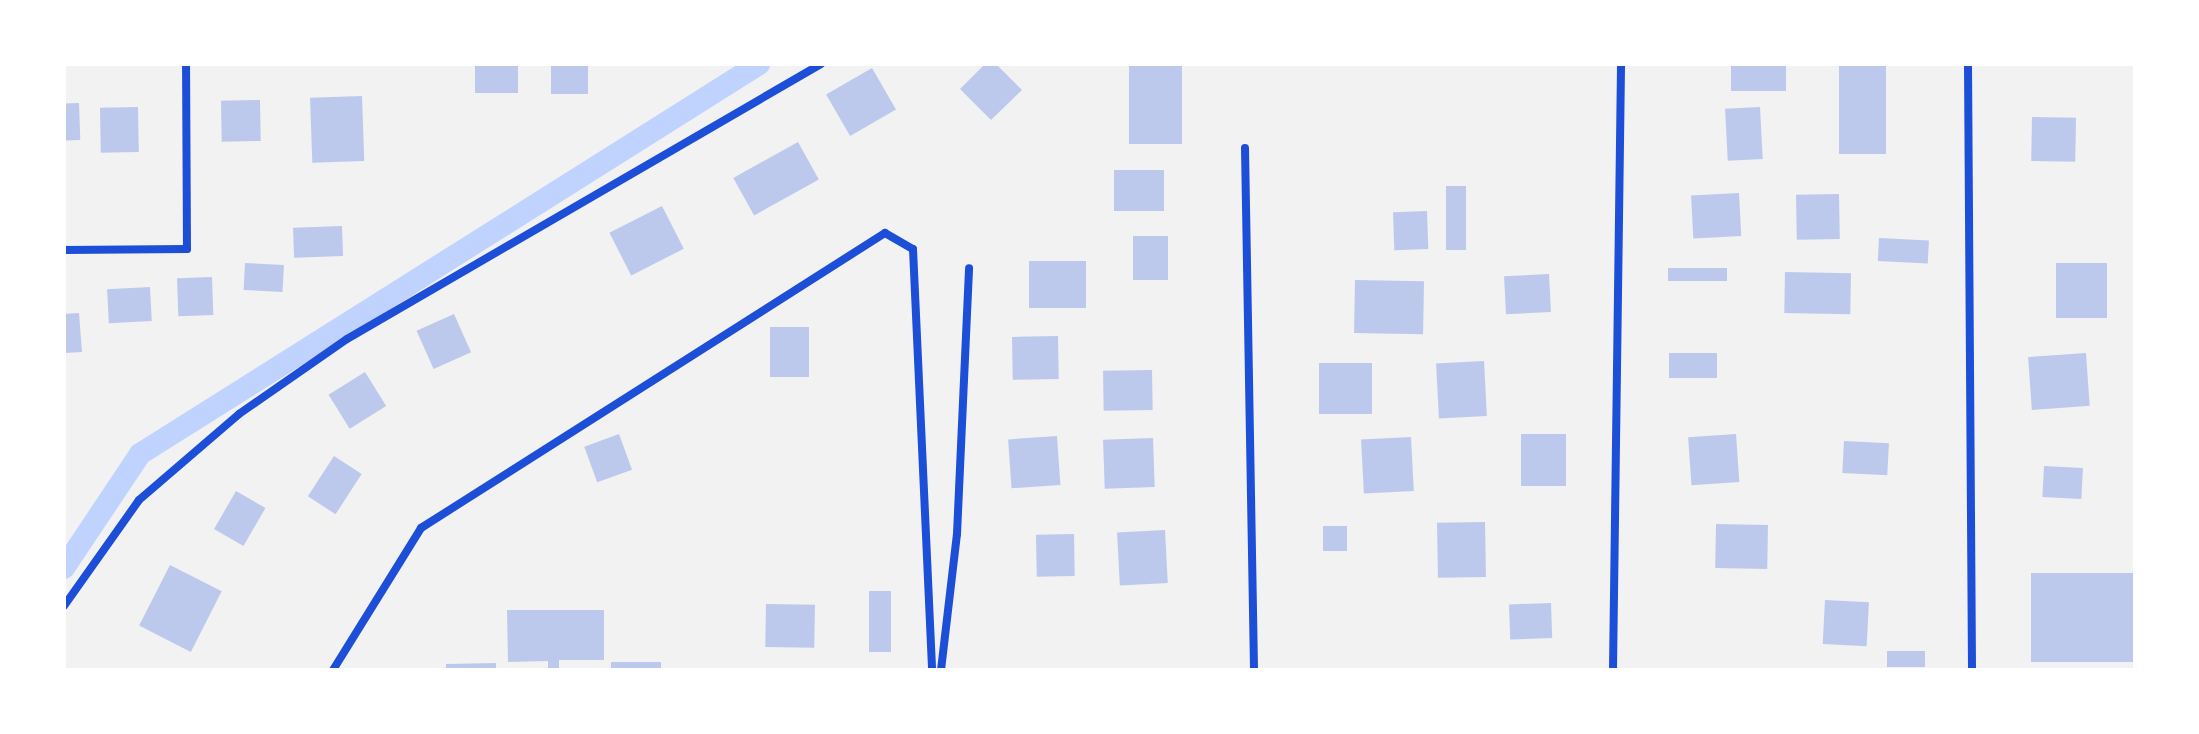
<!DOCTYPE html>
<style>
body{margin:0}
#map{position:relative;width:2199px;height:734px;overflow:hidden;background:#f2f2f2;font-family:Georgia,serif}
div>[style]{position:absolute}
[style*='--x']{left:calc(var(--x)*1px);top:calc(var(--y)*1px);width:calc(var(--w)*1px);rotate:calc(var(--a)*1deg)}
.canal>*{height:22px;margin:-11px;padding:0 11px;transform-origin:11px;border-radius:11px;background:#bfd3fe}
.building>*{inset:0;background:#bdc9ec;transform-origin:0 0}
.minor>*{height:8px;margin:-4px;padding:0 4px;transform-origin:4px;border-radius:4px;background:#1d4ed8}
span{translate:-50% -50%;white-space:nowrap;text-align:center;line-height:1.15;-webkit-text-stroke:7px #fff;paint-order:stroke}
.frame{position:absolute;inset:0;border:66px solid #fff;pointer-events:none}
</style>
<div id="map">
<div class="canal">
<i style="--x:64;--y:568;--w:137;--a:-56.3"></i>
<i style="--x:140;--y:454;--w:732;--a:-32.21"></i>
</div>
<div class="building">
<i style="left:475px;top:64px;width:43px;height:29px"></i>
<i style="left:551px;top:64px;width:37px;height:30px"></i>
<i style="clip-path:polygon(985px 64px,996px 64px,1022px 90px,991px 120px,960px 89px)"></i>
<i style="left:1129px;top:64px;width:53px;height:80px"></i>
<i style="left:1731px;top:64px;width:55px;height:27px"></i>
<i style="left:1839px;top:64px;width:47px;height:90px"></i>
<i style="left:872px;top:68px;width:48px;height:53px;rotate:60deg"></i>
<i style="left:362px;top:96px;width:65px;height:52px;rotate:88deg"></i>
<i style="left:260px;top:100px;width:41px;height:39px;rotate:89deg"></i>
<i style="left:79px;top:103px;width:37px;height:15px;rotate:88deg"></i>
<i style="left:138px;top:107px;width:45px;height:38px;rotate:89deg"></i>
<i style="left:1760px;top:107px;width:52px;height:35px;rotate:87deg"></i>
<i style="left:2032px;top:117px;width:44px;height:44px;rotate:1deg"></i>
<i style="left:798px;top:142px;width:43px;height:74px;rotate:61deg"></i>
<i style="left:1114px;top:170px;width:50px;height:41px"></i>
<i style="left:1446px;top:186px;width:20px;height:64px"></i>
<i style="left:1739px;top:193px;width:43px;height:48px;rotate:87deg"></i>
<i style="left:1839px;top:194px;width:45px;height:43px;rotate:89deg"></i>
<i style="left:662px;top:206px;width:48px;height:59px;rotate:63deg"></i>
<i style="left:1427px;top:211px;width:38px;height:34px;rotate:88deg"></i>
<i style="left:342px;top:226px;width:30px;height:49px;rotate:88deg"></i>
<i style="left:1133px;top:236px;width:35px;height:44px"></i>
<i style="left:1879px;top:238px;width:50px;height:23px;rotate:3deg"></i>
<i style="left:1029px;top:261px;width:57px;height:47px"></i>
<i style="left:245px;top:263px;width:39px;height:27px;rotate:3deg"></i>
<i style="left:2056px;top:263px;width:51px;height:55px"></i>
<i style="left:1727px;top:268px;width:13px;height:59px;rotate:90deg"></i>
<i style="left:1785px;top:272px;width:66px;height:41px;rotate:1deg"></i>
<i style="left:1549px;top:274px;width:38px;height:45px;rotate:87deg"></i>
<i style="left:212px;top:277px;width:38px;height:35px;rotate:88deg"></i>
<i style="left:1355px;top:280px;width:69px;height:53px;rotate:1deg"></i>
<i style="left:150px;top:287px;width:34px;height:43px;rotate:87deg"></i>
<i style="clip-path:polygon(79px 313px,82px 352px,64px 353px,64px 314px)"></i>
<i style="left:454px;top:314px;width:42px;height:41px;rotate:66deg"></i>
<i style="left:770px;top:327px;width:39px;height:50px"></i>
<i style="left:1058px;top:336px;width:43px;height:46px;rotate:89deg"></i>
<i style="left:1669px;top:353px;width:48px;height:25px"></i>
<i style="left:2086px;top:353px;width:53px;height:58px;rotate:86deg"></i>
<i style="left:1484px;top:361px;width:55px;height:48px;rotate:87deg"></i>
<i style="left:1319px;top:363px;width:53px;height:51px"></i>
<i style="left:1152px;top:370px;width:40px;height:49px;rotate:89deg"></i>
<i style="left:365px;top:372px;width:40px;height:43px;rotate:58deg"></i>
<i style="left:619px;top:434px;width:38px;height:37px;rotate:70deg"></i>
<i style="left:1521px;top:434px;width:45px;height:52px"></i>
<i style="left:1736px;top:434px;width:48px;height:48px;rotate:86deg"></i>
<i style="left:1057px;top:436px;width:49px;height:49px;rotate:86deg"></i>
<i style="left:1411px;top:437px;width:54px;height:50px;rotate:87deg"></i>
<i style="left:1153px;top:438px;width:49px;height:50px;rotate:88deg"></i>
<i style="left:1844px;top:441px;width:45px;height:32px;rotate:3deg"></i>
<i style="left:334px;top:456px;width:33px;height:48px;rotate:33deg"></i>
<i style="left:2044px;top:466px;width:39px;height:31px;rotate:3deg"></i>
<i style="left:236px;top:491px;width:34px;height:44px;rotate:30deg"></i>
<i style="left:1485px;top:522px;width:55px;height:48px;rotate:89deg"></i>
<i style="left:1716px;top:524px;width:52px;height:44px;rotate:1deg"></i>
<i style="left:1323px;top:526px;width:24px;height:25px"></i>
<i style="left:1165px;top:530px;width:53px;height:48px;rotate:87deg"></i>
<i style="left:1074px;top:534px;width:42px;height:38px;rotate:89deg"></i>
<i style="left:170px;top:565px;width:58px;height:68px;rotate:27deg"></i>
<i style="left:2031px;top:573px;width:104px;height:89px"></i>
<i style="left:869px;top:591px;width:22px;height:61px"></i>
<i style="left:1825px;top:600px;width:44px;height:44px;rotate:3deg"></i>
<i style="left:1551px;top:603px;width:35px;height:42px;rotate:88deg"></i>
<i style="left:766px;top:604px;width:49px;height:43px;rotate:1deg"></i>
<i style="clip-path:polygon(507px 610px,604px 610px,604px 660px,559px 660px,559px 670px,548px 670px,548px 661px,508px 662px)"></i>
<i style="left:1925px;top:651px;width:16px;height:38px;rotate:90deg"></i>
<i style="left:611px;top:662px;width:50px;height:8px"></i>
<i style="clip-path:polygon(496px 663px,496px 670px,446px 670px,446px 664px)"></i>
</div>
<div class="minor">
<i style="--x:1968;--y:64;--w:606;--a:89.62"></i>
<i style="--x:1245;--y:148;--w:522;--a:89.01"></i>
<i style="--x:64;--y:250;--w:123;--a:-0.5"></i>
<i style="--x:187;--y:249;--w:185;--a:-90.3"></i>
<i style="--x:64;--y:606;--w:130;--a:-54.7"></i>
<i style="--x:139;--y:500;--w:132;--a:-40.7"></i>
<i style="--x:239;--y:414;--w:131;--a:-34.8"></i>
<i style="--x:347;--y:339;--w:548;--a:-30.12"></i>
<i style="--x:333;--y:670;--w:167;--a:-58.2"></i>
<i style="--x:421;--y:528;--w:550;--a:-32.45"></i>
<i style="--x:885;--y:233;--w:32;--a:30"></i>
<i style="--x:913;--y:249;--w:421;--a:87.4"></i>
<i style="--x:941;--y:670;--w:137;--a:-83.3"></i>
<i style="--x:957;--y:534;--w:266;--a:-87.4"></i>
<i style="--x:1613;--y:670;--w:606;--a:-89.24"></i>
</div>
<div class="frame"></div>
</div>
